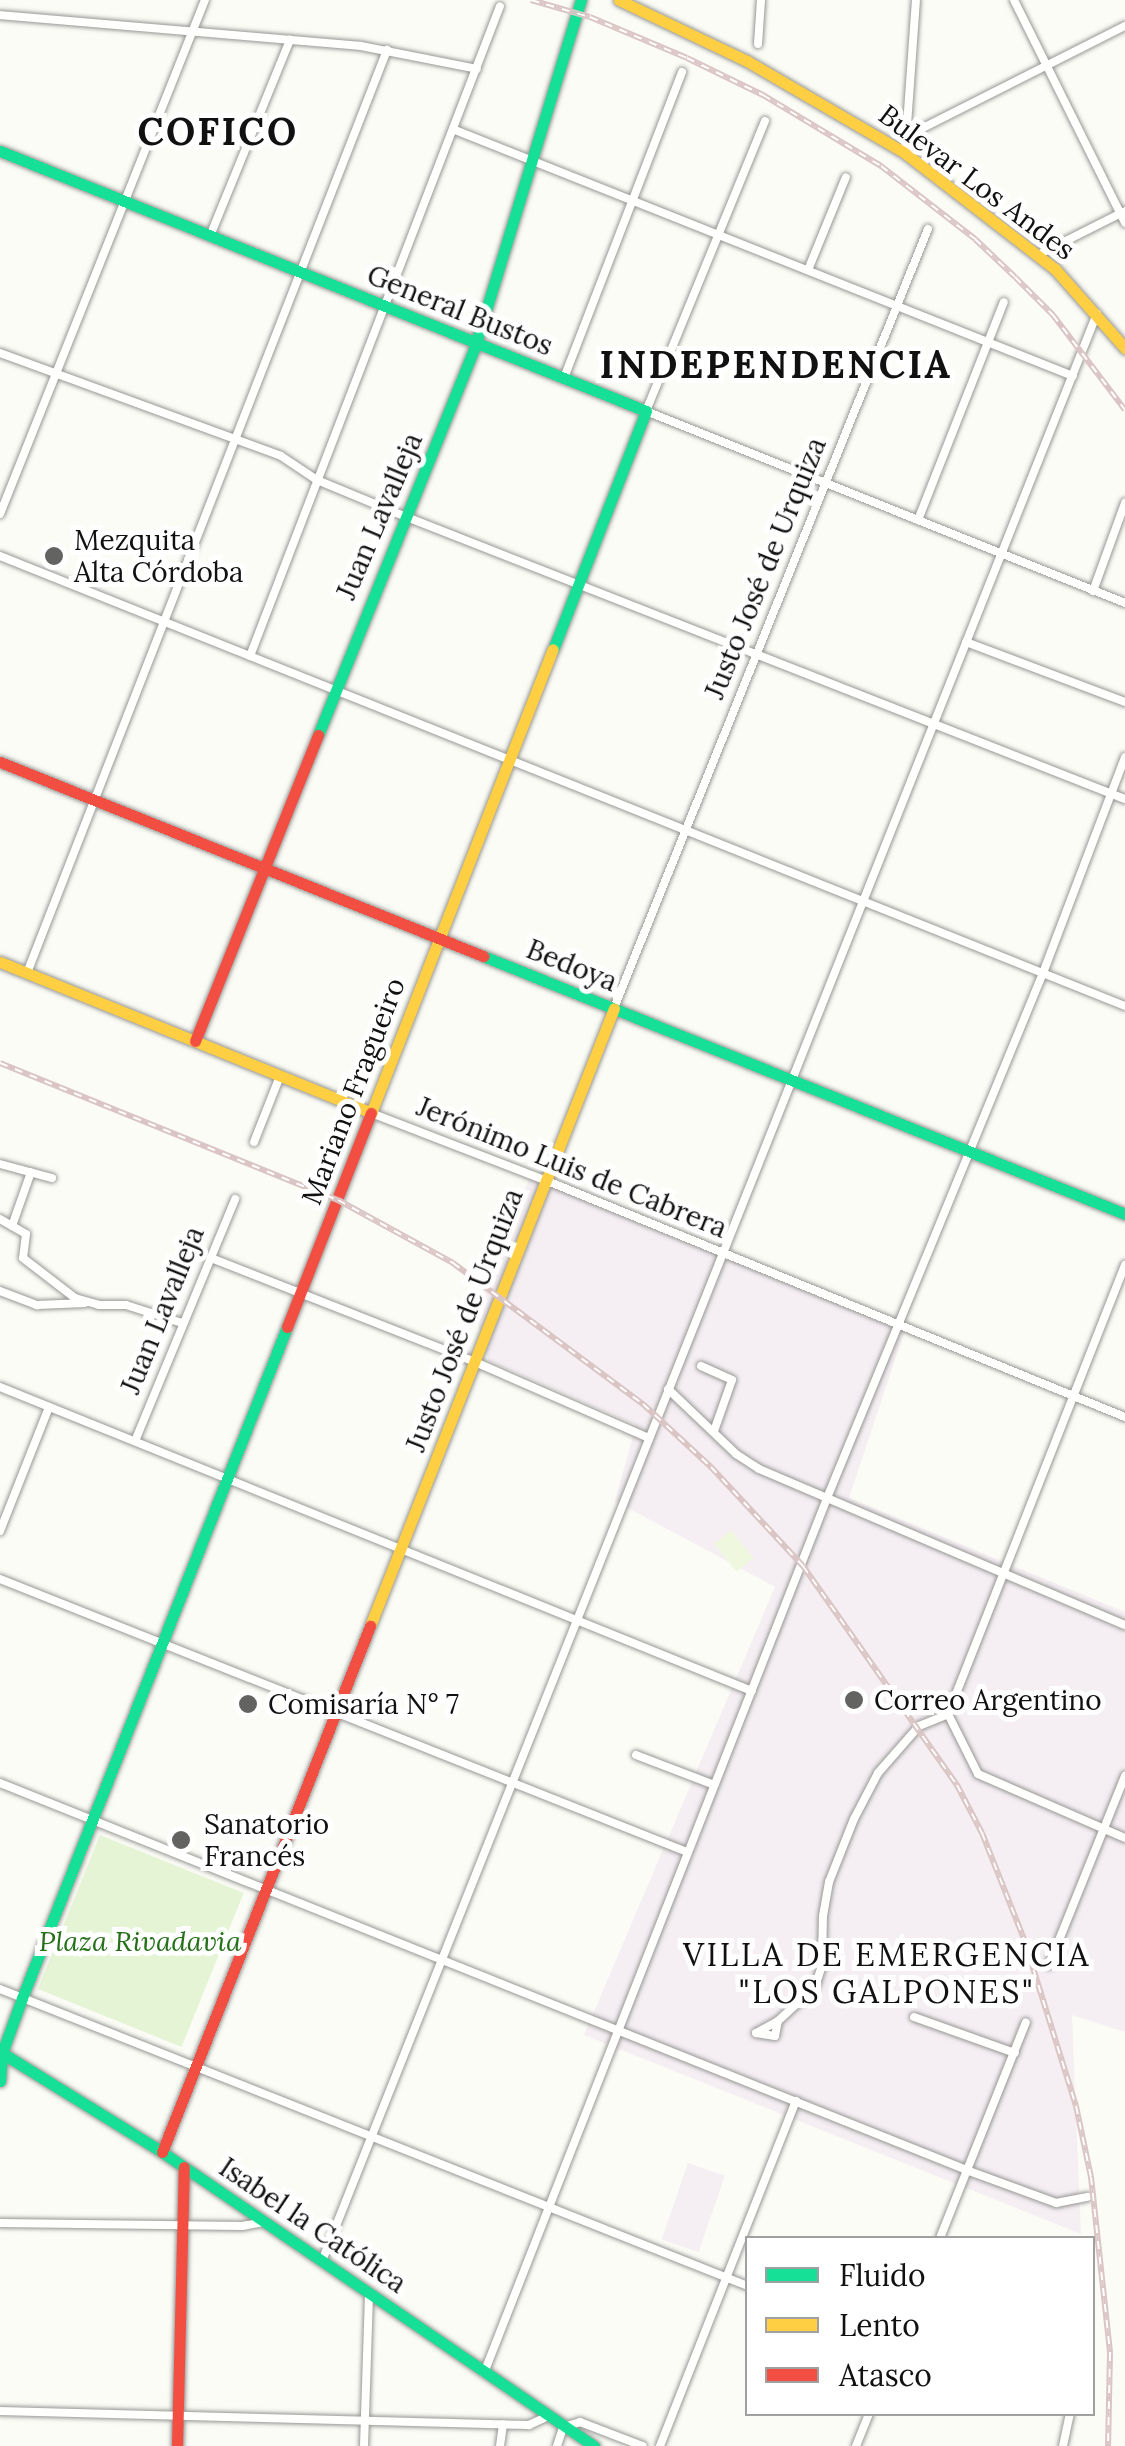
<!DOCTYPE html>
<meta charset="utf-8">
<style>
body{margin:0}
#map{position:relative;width:1125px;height:2446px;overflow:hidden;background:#fcfcf7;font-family:Lora,serif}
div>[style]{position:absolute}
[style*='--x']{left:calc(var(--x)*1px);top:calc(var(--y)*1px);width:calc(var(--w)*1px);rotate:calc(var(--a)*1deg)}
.industrial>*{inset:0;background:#f5eff3;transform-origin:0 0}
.green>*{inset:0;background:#e4f4d5;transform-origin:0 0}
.pitch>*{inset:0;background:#eff8df;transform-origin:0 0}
.roads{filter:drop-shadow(0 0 2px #979795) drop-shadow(0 0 2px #979795)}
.street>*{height:8px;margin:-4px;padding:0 4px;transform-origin:4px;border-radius:4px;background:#fffffe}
.fast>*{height:11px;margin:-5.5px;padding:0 5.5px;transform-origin:5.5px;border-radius:5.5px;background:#16e098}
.slow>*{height:11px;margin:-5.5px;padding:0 5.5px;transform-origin:5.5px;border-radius:5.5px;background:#ffcf43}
.jam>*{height:11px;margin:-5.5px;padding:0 5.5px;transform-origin:5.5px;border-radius:5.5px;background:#f24e42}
.rail>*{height:6px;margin-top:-3px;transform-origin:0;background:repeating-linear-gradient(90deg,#fff 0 8px,#dac5c4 0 16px);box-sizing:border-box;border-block:2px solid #dac5c4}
.dots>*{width:28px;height:28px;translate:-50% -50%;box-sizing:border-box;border:5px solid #fff;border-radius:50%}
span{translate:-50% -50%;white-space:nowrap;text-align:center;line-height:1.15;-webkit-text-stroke:10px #fff;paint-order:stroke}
.street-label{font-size:28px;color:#111}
.poi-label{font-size:28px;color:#111}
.left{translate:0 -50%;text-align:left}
.park-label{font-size:28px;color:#257019;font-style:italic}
.quarter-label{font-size:32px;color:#111;letter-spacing:2.5px}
.district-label{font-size:38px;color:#111;font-weight:700;letter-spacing:2.5px}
.legend{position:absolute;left:745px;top:2236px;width:350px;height:180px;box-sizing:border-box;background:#fff;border:2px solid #a0a0a0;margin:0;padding:12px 18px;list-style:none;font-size:30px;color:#111}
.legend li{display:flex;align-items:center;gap:20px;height:50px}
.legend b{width:50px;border:2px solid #a0a0a0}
</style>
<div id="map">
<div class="industrial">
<i style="clip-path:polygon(531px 1175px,907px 1324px,849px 1498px,1125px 1612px,1125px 2032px,1072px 2015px,1081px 2234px,584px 2035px,775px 1587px,615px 1501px,636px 1425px,489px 1361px,474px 1312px)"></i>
<i style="left:688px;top:2163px;width:39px;height:81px;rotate:19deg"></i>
</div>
<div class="green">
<i style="left:100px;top:1835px;width:155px;height:166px;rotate:22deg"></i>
</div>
<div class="pitch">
<i style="left:731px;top:1530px;width:36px;height:22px;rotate:51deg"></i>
</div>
<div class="roads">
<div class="street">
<i style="--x:1014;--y:0;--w:249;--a:63.5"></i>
<i style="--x:0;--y:15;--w:362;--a:4.9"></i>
<i style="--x:361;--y:46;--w:118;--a:11.2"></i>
<i style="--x:758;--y:44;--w:44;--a:-86.1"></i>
<i style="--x:765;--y:121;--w:313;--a:112.3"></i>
<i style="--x:646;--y:411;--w:516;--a:21.84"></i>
<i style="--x:455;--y:130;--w:665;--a:21.71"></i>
<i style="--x:907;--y:136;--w:244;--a:-26.8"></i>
<i style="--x:905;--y:153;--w:153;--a:-85.9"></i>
<i style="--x:210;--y:236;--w:212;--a:-67.8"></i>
<i style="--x:1038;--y:255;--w:97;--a:-26.8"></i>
<i style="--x:808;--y:270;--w:100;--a:-67.8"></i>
<i style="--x:0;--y:353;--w:299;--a:20.1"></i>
<i style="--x:281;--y:456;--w:43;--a:33.7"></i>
<i style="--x:317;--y:480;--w:94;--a:22.5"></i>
<i style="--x:404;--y:516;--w:775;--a:21.43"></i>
<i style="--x:564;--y:378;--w:328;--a:-68.9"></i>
<i style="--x:0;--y:514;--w:553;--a:-68.26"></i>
<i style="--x:918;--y:520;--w:234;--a:-68.5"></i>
<i style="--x:0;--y:556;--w:1212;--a:21.8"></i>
<i style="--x:1093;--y:591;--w:94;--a:-70"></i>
<i style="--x:966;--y:642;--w:170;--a:20.7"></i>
<i style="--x:250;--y:656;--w:696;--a:-68.96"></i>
<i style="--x:27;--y:973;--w:991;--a:-68.69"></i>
<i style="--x:614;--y:1008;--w:840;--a:-68.05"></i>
<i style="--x:371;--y:1113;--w:186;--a:21.1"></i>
<i style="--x:545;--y:1180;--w:627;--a:22.23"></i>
<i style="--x:254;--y:1142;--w:71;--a:-68.5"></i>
<i style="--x:0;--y:1164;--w:54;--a:15.1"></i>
<i style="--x:0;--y:1219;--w:30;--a:30"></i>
<i style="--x:26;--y:1234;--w:24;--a:97"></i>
<i style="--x:23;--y:1258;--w:66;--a:37.6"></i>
<i style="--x:75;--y:1298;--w:25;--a:16"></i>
<i style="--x:99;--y:1305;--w:27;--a:0"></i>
<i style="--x:126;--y:1305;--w:59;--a:17.8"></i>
<i style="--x:12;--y:1226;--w:57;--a:-70.6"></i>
<i style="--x:211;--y:1258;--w:284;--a:21.5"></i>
<i style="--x:475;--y:1362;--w:190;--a:23.6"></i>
<i style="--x:1125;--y:1265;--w:483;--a:111.5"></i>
<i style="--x:948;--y:1714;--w:67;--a:63.4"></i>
<i style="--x:978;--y:1774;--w:160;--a:23.5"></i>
<i style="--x:0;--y:1291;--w:40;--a:21"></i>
<i style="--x:37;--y:1305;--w:48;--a:-2.4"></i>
<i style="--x:701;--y:1366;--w:34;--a:24"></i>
<i style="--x:732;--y:1380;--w:54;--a:109.4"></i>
<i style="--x:0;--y:1387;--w:811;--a:22.01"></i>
<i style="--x:668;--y:1389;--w:94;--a:43.7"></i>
<i style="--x:736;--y:1454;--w:27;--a:33"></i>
<i style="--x:759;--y:1469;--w:398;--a:23.1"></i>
<i style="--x:135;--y:1441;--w:262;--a:-67.5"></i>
<i style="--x:0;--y:1531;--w:133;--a:-68.4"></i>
<i style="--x:0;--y:1579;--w:739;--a:21.67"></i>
<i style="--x:636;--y:1755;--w:84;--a:21"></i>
<i style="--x:0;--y:1783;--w:1044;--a:21.82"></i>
<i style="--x:969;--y:2171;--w:93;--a:20.2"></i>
<i style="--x:1056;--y:2203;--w:32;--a:-11"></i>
<i style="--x:1049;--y:1965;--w:204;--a:-68.1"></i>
<i style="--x:0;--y:1989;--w:805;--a:21.66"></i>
<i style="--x:914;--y:2017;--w:107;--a:19.6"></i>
<i style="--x:778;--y:2021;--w:25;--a:151"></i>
<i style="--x:756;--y:2033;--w:19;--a:9"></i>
<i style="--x:775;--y:2036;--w:15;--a:-79"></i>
<i style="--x:778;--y:2021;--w:50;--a:-42.6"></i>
<i style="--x:815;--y:1987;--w:22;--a:-72"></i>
<i style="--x:822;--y:1966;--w:50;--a:-88.9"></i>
<i style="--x:823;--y:1916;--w:35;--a:-80"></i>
<i style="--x:829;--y:1882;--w:68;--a:-68.4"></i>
<i style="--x:854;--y:1819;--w:52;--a:-62.4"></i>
<i style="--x:878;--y:1773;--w:62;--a:-48.9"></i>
<i style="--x:919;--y:1726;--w:31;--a:-22"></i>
<i style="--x:0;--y:2223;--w:242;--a:0.7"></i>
<i style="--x:242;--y:2226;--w:22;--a:-10"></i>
<i style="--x:940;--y:2238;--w:232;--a:-68.3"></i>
<i style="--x:322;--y:2261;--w:2096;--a:-68.3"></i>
<i style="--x:484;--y:2373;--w:940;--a:-68.59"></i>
<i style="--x:827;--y:1498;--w:568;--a:-67.64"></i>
<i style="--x:1043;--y:973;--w:231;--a:-69.2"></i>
<i style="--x:0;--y:2411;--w:529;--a:1.52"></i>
<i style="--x:529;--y:2425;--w:21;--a:-25"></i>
<i style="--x:364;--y:2446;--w:152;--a:-88.1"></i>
<i style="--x:500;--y:2446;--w:22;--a:-82"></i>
<i style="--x:557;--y:2446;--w:20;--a:-72"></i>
<i style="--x:563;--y:2427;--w:18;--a:-16"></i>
<i style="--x:580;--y:2422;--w:67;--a:20.9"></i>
<i style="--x:660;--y:2446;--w:371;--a:-68.5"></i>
<i style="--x:856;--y:2446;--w:35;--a:-68"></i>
<i style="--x:1063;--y:2446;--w:33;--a:-78"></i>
</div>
<div class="fast">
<i style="--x:0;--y:151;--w:696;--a:21.92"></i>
<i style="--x:646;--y:411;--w:256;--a:111.3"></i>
<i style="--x:318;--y:735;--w:423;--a:-68"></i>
<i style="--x:476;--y:343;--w:359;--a:-73"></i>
<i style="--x:483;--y:956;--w:692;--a:21.89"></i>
<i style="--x:2;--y:2053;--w:188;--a:31.7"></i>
<i style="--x:162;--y:2152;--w:523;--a:34.24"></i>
<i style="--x:0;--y:2081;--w:28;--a:-86"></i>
<i style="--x:2;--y:2053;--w:59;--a:-70"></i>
<i style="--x:22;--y:1998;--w:721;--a:-68.45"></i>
</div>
<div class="slow">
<i style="--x:619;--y:0;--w:142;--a:25.5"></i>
<i style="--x:747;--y:61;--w:183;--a:30.2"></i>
<i style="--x:905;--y:153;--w:190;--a:37.7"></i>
<i style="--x:1055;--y:269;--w:106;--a:48.5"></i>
<i style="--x:0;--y:962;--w:401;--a:22.1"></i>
<i style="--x:371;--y:1113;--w:498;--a:-68.6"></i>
<i style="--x:370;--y:1626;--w:664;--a:-68.45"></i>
</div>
<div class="jam">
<i style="--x:0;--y:762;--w:521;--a:21.88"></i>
<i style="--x:195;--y:1041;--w:330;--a:-68.1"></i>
<i style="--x:287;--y:1327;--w:230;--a:-68.6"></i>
<i style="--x:162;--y:2152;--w:566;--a:-68.42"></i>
<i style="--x:177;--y:2446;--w:279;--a:-88.6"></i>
</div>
</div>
<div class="rail">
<i style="--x:531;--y:0;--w:61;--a:16.1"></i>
<i style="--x:590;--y:17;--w:105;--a:22.9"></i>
<i style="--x:687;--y:58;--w:85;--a:26"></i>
<i style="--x:763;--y:95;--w:138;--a:31"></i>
<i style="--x:881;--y:166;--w:119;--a:37.8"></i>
<i style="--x:975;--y:239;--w:55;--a:43.5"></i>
<i style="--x:1015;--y:277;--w:54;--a:45"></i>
<i style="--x:1053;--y:315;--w:119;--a:52.8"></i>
<i style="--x:0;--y:1063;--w:365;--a:22.1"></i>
<i style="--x:338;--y:1200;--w:131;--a:28.7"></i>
<i style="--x:453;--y:1263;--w:237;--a:36.6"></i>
<i style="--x:643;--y:1404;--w:93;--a:42.8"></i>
<i style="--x:711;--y:1467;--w:135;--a:47.1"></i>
<i style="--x:803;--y:1566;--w:268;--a:54.9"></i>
<i style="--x:957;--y:1785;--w:54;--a:62.5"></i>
<i style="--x:982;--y:1833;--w:114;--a:68.4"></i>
<i style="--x:1024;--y:1939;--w:175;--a:72.7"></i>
<i style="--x:1076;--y:2106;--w:73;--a:78.1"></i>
<i style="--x:1091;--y:2177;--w:177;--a:83.8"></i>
<i style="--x:1110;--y:2353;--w:93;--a:91.2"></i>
</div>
<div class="dots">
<i style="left:54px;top:556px;background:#636362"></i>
<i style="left:854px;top:1700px;background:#636362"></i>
<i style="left:248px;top:1704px;background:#636362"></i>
<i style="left:181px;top:1840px;background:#636362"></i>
</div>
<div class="street-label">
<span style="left:977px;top:182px;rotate:37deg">Bulevar Los Andes</span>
<span style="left:460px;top:310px;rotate:22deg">General Bustos</span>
<span style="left:379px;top:516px;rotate:-67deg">Juan Lavalleja</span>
<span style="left:765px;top:568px;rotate:-68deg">Justo José de Urquiza</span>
<span style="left:572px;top:965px;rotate:22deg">Bedoya</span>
<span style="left:353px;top:1091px;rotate:-69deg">Mariano Fragueiro</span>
<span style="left:572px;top:1167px;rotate:22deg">Jerónimo Luis de Cabrera</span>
<span style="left:162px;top:1310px;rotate:-68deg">Juan Lavalleja</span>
<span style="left:464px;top:1320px;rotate:-69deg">Justo José de Urquiza</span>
<span style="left:313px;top:2225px;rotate:34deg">Isabel la Católica</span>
</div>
<div class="poi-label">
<span class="left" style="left:74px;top:556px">Mezquita<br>Alta Córdoba</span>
<span class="left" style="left:874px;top:1700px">Correo Argentino</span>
<span class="left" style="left:268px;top:1704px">Comisaría N° 7</span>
<span class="left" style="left:204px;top:1840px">Sanatorio<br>Francés</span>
</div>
<div class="park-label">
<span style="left:140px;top:1941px">Plaza Rivadavia</span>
</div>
<div class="quarter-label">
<span style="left:887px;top:1974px">VILLA DE EMERGENCIA<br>"LOS GALPONES"</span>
</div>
<div class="district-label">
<span style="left:218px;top:132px">COFICO</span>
<span style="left:776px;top:365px">INDEPENDENCIA</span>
</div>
<ul class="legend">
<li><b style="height:12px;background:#16e098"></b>Fluido</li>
<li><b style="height:12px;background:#ffcf43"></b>Lento</li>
<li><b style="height:12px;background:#f24e42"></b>Atasco</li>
</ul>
</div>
